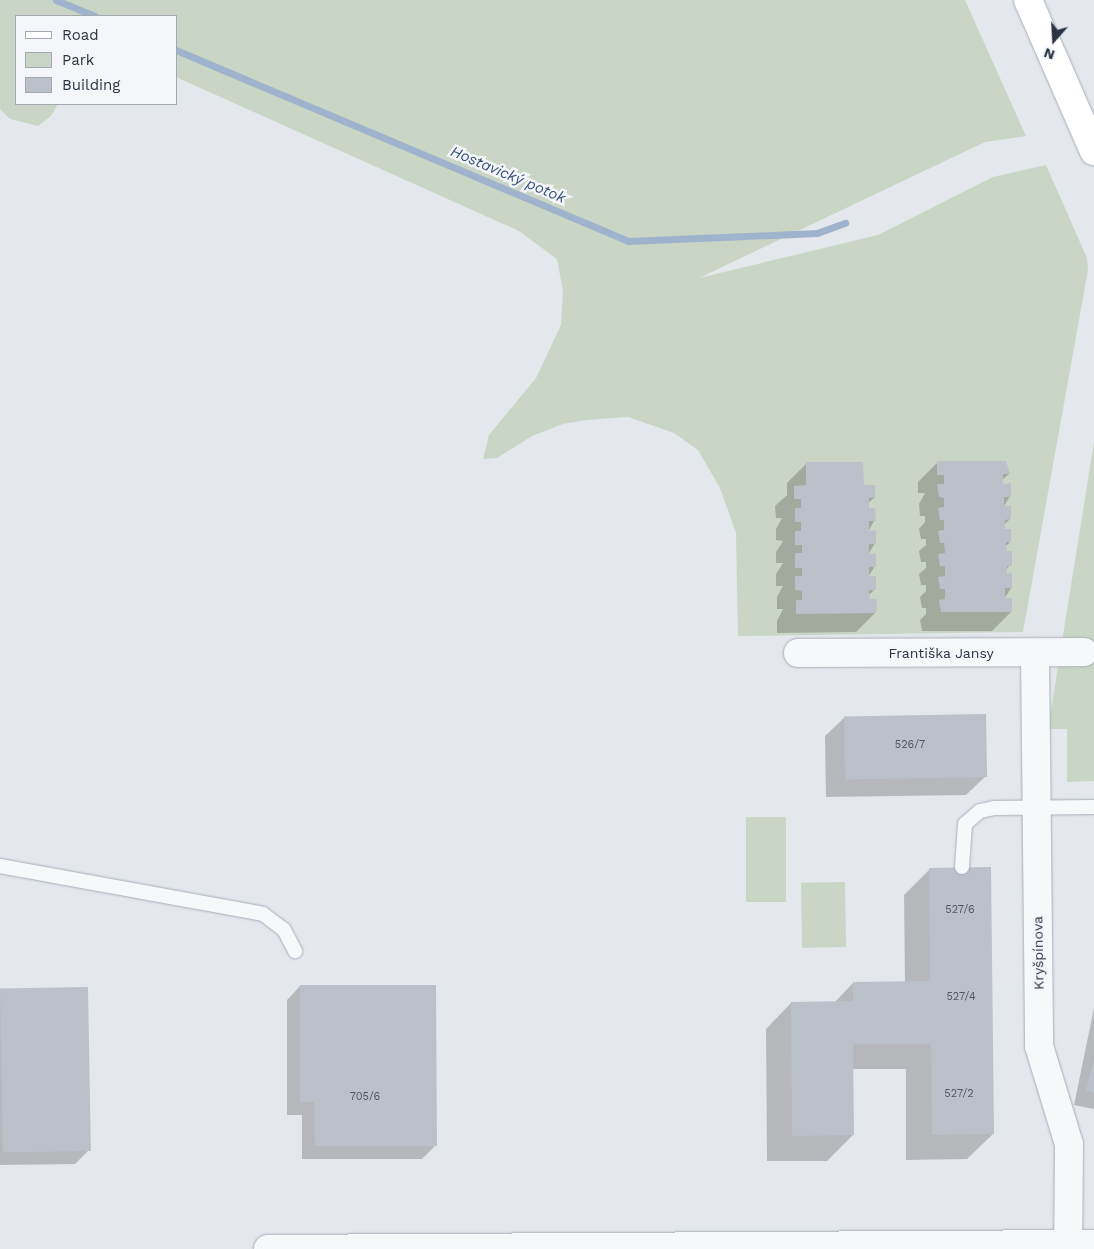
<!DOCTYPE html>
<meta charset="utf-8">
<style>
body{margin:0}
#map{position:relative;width:1094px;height:1249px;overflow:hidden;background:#e4e7ec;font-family:"Work Sans",sans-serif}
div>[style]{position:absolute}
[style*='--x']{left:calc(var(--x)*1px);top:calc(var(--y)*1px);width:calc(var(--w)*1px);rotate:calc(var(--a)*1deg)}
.green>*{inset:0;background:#c9d6c5;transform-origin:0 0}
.shadow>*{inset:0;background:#0003}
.stream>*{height:7px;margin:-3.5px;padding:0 3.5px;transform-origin:3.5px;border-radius:3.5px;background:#9fb4cc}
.building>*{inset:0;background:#bbc0ca;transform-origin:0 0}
.roads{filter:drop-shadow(0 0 1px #a9aeb7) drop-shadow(0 0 1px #a9aeb7)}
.lane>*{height:14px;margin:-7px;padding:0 7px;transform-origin:7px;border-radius:7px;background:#f7f8fa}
.street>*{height:28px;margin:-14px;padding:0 14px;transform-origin:14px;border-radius:14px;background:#f7f8fa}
.secondary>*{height:28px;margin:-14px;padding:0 14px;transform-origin:14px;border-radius:14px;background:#fff}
span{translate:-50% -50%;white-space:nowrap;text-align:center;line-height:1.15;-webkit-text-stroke:5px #f4f6f9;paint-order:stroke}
.number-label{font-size:11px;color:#4f5766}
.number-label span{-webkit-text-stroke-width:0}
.street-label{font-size:14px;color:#2b3445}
.water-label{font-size:15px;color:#34527a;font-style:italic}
.legend{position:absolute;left:15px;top:15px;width:162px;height:90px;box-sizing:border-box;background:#f4f6f9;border:1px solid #a4a8b1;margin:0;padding:6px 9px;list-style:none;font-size:15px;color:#2b3445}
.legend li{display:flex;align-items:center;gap:10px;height:25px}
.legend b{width:25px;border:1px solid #a4a8b1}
.north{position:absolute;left:1029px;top:15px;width:50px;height:50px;-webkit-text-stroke:4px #f4f6f9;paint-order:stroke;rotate:199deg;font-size:14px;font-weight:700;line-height:20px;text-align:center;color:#2b3445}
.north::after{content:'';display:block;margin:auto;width:18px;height:22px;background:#2b3445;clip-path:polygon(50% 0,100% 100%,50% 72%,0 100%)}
</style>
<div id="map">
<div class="green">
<i style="clip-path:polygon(0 0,965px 0,1026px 136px,985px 142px,699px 278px,878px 235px,993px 177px,1046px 165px,1087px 258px,1088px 270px,1023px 632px,738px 636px,736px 533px,720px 488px,698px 450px,674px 433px,628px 417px,586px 420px,563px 424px,532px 436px,497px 458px,483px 459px,489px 435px,536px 378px,561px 325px,563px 291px,557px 259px,519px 231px,176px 77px,176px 16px,16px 16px,16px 104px,58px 104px,51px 116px,38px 126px,10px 119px,0 109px)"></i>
<i style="clip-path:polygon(1094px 442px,1094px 781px,1067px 782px,1067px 729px,1048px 729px)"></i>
<i style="left:746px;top:817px;width:40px;height:85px"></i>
<i style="left:845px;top:882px;width:65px;height:44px;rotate:89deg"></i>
</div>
<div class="shadow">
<i style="clip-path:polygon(937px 463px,1009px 474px,1001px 481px,1010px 496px,1003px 508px,1010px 519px,1003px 526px,1010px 542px,1005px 547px,1010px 565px,1006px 570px,1011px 588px,1004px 599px,1011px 612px,992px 631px,922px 631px,920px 620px,926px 614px,926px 608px,922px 608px,920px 597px,926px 591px,926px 585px,921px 585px,919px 574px,926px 568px,926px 562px,921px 562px,919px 551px,926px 545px,926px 539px,921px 539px,919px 529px,925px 522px,925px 516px,920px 516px,919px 504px,925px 493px,918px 493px,918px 482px)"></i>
<i style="clip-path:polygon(806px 464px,862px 486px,874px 498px,867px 504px,874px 521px,868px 532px,875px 543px,868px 555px,875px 566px,868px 577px,875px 589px,868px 596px,875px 613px,856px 632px,777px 633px,777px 621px,783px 609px,777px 609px,777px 597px,783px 586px,776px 586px,776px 574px,783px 563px,776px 563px,776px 552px,783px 541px,776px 540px,776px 529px,782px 518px,776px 518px,775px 506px,787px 495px,787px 483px)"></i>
<i style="clip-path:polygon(845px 717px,986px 776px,966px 795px,826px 797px,825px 736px)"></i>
<i style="clip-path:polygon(930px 869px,993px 1134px,967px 1159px,906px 1160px,906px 1069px,852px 1069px,853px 1135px,827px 1161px,767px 1161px,766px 1029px,791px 1003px,834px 1003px,853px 983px,905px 983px,904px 895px)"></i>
<i style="clip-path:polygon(300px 986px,436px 1145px,422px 1159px,302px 1159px,302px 1115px,287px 1115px,287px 1000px)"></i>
<i style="clip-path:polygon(0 990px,89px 1150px,75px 1164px,0 1165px)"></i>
<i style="clip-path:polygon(1094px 1008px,1094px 1109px,1074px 1105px)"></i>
</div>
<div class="stream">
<i style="--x:56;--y:0;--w:42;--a:22.3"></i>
<i style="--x:176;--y:50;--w:491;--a:22.9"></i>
<i style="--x:628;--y:241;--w:189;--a:-2.4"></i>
<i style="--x:817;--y:233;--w:30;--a:-20"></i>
</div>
<div class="building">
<i style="clip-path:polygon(937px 461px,1006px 461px,1010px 474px,1003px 474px,1003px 484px,1011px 483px,1011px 497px,1004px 497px,1004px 506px,1011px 506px,1011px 519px,1005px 520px,1005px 529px,1011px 529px,1011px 542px,1006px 542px,1007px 551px,1012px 551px,1012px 566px,1007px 566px,1007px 574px,1012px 573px,1012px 588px,1005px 588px,1005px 598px,1012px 598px,1012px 612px,941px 612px,939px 600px,945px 599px,945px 589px,940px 589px,938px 577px,945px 576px,945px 566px,940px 566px,938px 554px,945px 553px,944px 543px,940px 543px,938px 531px,944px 530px,944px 520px,940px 520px,938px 508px,944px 507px,944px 498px,939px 497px,937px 484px,944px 484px,944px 475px,937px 475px)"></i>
<i style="clip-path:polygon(806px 462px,863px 462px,864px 485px,875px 485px,875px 498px,869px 498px,869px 508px,875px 508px,876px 521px,869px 521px,869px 531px,876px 530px,876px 544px,869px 544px,869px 554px,876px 553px,876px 567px,869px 567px,869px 576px,876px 576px,876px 590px,869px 590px,870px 599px,877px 599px,876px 613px,796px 614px,796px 600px,802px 600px,802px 591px,795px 590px,795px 576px,802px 576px,802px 568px,795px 568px,795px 553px,802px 553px,802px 545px,795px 545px,795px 531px,801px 531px,801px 522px,795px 522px,795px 508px,801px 508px,801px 499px,794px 499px,794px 486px,806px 485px)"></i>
<i style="left:986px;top:714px;width:63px;height:142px;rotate:89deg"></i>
<i style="clip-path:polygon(991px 867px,994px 1134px,932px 1135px,931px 1044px,853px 1044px,854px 1135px,792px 1136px,791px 1002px,853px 1001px,853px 982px,930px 981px,929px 868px)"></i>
<i style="clip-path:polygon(300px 985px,436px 985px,437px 1146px,315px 1146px,314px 1102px,300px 1102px)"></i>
<i style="left:88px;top:987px;width:164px;height:88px;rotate:89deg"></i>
<i style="clip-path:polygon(1094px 1059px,1094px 1093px,1086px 1091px)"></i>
</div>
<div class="roads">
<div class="lane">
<i style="--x:0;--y:866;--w:267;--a:10.3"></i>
<i style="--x:263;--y:914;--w:26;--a:37"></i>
<i style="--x:284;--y:930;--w:24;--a:62"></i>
<i style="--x:962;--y:867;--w:43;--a:-86"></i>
<i style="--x:965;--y:824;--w:20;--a:-41"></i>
<i style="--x:980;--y:811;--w:14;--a:-12"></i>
<i style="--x:994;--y:808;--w:100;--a:-0.6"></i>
</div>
<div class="street">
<i style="--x:798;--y:653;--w:286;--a:-0.2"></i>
<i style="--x:1035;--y:653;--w:393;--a:89.4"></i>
<i style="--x:1039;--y:1046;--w:102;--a:73"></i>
<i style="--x:1069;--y:1144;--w:105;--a:90.5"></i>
<i style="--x:268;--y:1249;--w:826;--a:-0.35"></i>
</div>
<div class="secondary">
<i style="--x:1028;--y:0;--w:165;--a:66.4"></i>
</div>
</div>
<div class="number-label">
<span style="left:910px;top:745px">526/7</span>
<span style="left:960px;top:910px">527/6</span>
<span style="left:961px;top:997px">527/4</span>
<span style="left:959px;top:1094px">527/2</span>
<span style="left:365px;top:1097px">705/6</span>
</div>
<div class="street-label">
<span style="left:941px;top:653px">Františka Jansy</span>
<span style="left:1038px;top:953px;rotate:-91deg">Kryšpínova</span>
</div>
<div class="water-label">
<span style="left:508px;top:175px;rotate:23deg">Hostavický potok</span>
</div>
<ul class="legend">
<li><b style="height:6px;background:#fff"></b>Road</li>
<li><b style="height:14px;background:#c9d6c5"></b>Park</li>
<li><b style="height:14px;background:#bbc0ca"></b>Building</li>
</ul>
<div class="north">N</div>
</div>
